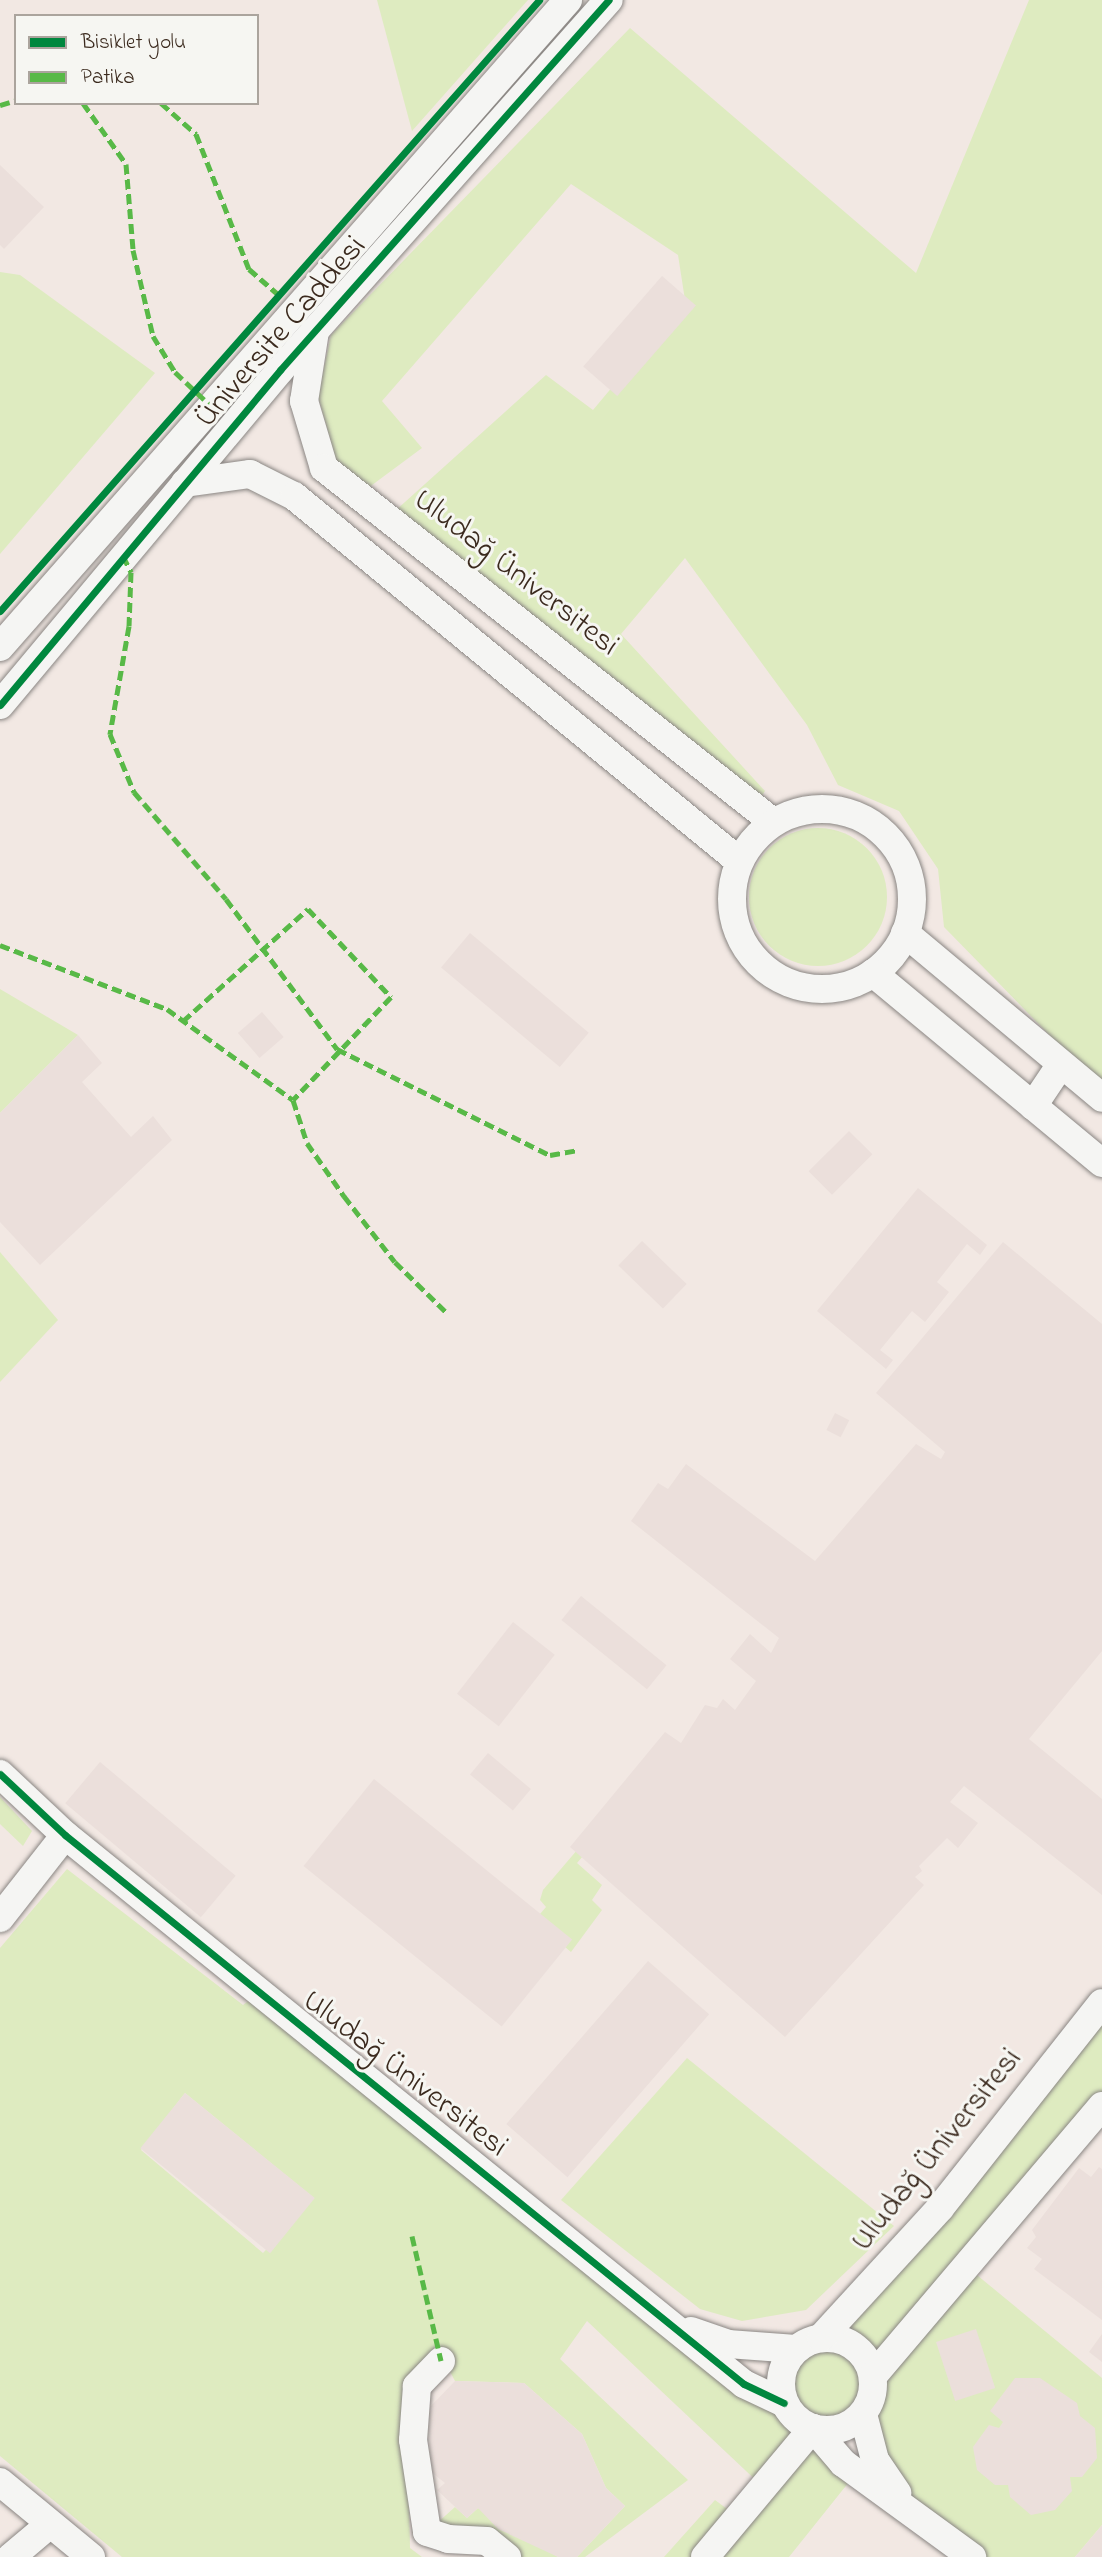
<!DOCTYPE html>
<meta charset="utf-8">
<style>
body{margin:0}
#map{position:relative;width:1102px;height:2557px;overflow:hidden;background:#f5f5f3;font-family:"Indie Flower",sans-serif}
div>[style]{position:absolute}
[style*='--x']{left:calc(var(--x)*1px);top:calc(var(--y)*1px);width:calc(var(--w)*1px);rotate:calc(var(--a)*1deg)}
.built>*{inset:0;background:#f2e8e3}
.green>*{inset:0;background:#deebc0}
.round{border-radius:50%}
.building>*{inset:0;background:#ebdfdb;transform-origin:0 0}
.roads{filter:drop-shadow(0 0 2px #8a8683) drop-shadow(0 0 2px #8a8683)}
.minor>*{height:28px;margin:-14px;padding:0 14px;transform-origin:14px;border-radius:14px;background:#f5f5f3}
.minor>.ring{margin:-14px;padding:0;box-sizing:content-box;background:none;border:28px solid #f5f5f3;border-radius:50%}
.quiet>*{height:5px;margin-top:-2.5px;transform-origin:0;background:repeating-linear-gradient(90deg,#58b947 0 10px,transparent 0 15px)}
.cycleway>*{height:7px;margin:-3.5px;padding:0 3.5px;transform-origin:3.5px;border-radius:3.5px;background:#00873e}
span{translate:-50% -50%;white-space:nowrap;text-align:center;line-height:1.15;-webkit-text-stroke:6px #f6f6f2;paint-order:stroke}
.street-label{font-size:32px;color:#3b2a1e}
.legend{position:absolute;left:14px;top:14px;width:245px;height:91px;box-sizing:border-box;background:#f6f6f2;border:2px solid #aba49d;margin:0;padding:9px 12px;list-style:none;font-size:21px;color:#3b2a1e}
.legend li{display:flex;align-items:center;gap:14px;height:35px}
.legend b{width:35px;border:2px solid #aba49d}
</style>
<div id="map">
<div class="built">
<i style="clip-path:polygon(evenodd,0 0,1102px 0,1102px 2557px,0 2557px,0 0,16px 16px,257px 16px,257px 103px,16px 103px,16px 16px)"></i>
</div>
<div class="green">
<i style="clip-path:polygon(377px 0,528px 0,412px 131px)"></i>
<i style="clip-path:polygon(1029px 0,1102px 0,1102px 1089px,944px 927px,938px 869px,899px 811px,838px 785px,807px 725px,685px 558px,621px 634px,765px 791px,759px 800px,395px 511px,546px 375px,593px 410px,685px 300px,678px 255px,571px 184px,382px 401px,422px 448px,364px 491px,339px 471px,318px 396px,331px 335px,630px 28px,916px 273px)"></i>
<i style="clip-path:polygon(0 272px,20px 275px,155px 373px,0 554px)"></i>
<i class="round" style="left:749px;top:828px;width:138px;height:138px"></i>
<i style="clip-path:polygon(0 989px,78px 1035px,0 1113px)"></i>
<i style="clip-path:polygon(0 1252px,58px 1320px,0 1382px)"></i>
<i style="clip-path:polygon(665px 1747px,673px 1751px,577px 1863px,602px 1885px,592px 1900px,602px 1910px,571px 1952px,534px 1921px,546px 1907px,540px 1900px,543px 1890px)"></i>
<i style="clip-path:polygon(0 1797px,32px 1831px,23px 1846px,0 1824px)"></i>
<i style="clip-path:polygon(evenodd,67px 1869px,243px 2005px,260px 1992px,775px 2399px,803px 2439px,801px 2423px,781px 2389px,787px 2360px,808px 2342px,821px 2338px,1102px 2003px,1102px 2106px,966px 2266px,1102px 2378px,1102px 2525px,1075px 2557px,963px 2557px,902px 2502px,853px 2423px,826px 2431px,857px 2472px,789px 2557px,664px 2557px,715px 2500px,738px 2517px,763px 2487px,587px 2321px,560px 2359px,688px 2480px,585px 2557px,577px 2557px,625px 2506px,606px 2488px,582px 2434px,524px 2383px,455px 2381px,436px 2345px,407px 2393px,410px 2548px,422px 2557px,122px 2557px,0 2456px,0 1948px,67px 1869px,185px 2093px,314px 2198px,263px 2253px,141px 2150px,185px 2093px)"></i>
<i style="clip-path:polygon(687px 2058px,894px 2226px,806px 2310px,742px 2321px,700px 2309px,561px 2200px)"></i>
<i style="clip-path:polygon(455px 2507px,467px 2518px,478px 2508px,558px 2557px,507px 2557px,427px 2532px)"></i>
</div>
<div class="building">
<i style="clip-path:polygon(0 165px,44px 207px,4px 249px,0 245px)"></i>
<i style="left:662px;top:276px;width:45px;height:120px;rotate:41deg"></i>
<i style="left:470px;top:933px;width:155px;height:45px;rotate:40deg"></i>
<i style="left:262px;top:1012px;width:33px;height:32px;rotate:49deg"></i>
<i style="clip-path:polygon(78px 1035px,102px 1063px,82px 1082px,131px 1137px,153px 1116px,172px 1140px,40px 1265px,0 1222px,0 1113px)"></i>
<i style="left:849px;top:1131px;width:33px;height:57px;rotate:45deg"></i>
<i style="clip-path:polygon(918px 1188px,987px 1245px,980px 1255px,967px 1244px,937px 1282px,949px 1292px,925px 1322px,912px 1311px,880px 1350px,893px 1360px,886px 1369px,817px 1311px)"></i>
<i style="left:642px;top:1241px;width:62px;height:34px;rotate:44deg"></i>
<i style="clip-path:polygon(1003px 1242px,1102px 1324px,1102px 1651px,1029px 1739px,1102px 1799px,1102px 1895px,964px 1786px,950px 1802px,978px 1823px,958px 1848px,947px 1838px,919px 1866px,922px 1871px,915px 1877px,924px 1885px,785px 2037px,570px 1847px,665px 1732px,681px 1743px,705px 1705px,717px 1708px,723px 1699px,735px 1710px,756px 1681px,730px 1659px,750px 1634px,771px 1653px,779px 1638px,631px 1521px,658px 1483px,668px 1489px,686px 1464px,815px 1561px,916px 1444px,941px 1459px,945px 1452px,876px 1393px)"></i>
<i style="left:835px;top:1413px;width:16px;height:19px;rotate:27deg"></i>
<i style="left:581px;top:1596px;width:110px;height:31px;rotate:39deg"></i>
<i style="left:513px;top:1622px;width:53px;height:91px;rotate:38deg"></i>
<i style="left:488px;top:1753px;width:56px;height:28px;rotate:40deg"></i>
<i style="left:100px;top:1762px;width:177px;height:54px;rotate:40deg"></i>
<i style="left:374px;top:1779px;width:255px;height:112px;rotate:39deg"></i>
<i style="left:648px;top:1961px;width:81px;height:216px;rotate:41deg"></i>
<i style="left:185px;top:2093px;width:167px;height:71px;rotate:39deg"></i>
<i style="clip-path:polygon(1099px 2167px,1102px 2169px,1102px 2320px,1034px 2269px,1042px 2259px,1027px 2248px,1036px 2237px,1032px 2230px,1079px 2168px,1091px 2177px)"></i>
<i style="left:976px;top:2329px;width:62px;height:42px;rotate:72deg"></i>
<i style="clip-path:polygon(1102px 2334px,1102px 2362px,1089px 2352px)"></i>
<i style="clip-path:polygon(1015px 2378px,1040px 2378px,1077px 2403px,1080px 2416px,1095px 2428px,1097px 2458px,1082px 2477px,1070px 2477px,1072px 2491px,1055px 2510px,1031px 2515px,1010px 2497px,1008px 2485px,995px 2485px,977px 2470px,973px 2447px,989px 2425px,999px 2428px,1003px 2422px,990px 2411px)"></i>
<i style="clip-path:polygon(455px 2381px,524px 2383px,582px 2434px,606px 2488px,625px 2506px,577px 2557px,558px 2557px,498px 2529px,478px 2508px,467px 2518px,437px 2490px,445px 2483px,430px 2471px,429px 2408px)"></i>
<i style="clip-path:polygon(1102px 2525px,1102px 2557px,1075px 2557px)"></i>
</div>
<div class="roads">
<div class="minor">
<i style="--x:315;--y:331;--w:71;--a:98.9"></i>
<i style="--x:304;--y:401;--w:70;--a:73.4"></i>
<i style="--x:324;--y:468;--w:572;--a:38.25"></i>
<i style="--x:185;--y:483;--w:66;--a:-7.9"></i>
<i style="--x:250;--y:474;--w:49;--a:26.6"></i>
<i style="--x:294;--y:496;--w:576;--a:39.36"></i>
<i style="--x:0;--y:647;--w:861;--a:-48.72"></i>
<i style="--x:0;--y:705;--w:437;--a:-50.1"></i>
<i style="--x:280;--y:370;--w:495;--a:-48.4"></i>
<i class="ring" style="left:732px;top:809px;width:152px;height:152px"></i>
<i style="--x:905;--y:933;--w:257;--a:39.9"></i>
<i style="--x:873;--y:973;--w:298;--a:39.7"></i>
<i style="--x:1033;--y:1106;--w:50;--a:-56.3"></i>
<i style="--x:0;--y:1774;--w:89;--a:43.2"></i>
<i style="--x:65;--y:1835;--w:873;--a:38.96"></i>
<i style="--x:744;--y:2384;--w:44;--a:25.4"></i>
<i style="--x:0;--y:1918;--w:105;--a:-51.9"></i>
<i style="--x:691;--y:2331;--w:39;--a:19"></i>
<i style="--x:728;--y:2344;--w:68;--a:4.2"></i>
<i class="ring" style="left:781px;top:2338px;width:64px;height:64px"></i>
<i style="--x:821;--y:2338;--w:176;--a:-47.5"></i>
<i style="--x:940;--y:2208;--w:261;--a:-51.7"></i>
<i style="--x:441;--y:2361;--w:35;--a:134"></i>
<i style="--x:417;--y:2386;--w:54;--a:94.2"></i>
<i style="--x:413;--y:2440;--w:93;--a:81.3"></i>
<i style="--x:427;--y:2532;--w:22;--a:18"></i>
<i style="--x:448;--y:2539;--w:39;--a:3"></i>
<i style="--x:487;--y:2541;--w:26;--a:39"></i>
<i style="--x:873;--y:2376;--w:354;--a:-49.7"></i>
<i style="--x:863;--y:2414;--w:48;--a:75.4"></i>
<i style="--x:875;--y:2460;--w:40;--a:56"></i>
<i style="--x:0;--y:2482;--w:118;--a:39.5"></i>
<i style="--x:11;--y:2557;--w:51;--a:-40.2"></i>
<i style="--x:705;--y:2557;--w:168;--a:-50.1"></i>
<i style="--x:813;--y:2428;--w:46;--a:49.4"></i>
<i style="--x:843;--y:2463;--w:160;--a:36.1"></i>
</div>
</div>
<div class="quiet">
<i style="--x:83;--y:103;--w:75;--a:54.8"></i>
<i style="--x:126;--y:164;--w:86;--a:85.3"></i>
<i style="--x:133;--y:250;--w:88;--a:76.9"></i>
<i style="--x:153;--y:336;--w:42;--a:58.6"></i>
<i style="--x:175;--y:372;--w:47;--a:43.3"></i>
<i style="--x:161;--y:103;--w:47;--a:41.5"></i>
<i style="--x:196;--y:134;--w:145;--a:68.6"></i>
<i style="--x:249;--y:269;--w:40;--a:41"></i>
<i style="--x:0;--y:105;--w:17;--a:-17"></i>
<i style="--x:123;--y:556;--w:18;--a:63"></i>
<i style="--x:131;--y:572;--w:54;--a:92.1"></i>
<i style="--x:129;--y:626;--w:110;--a:100"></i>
<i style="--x:110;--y:734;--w:63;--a:67.5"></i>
<i style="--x:134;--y:792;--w:141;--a:49.3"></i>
<i style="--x:226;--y:899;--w:187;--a:53.5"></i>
<i style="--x:337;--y:1049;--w:238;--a:26.5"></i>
<i style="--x:550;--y:1155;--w:28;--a:-10"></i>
<i style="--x:0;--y:945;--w:179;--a:21"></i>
<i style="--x:167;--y:1009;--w:155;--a:35.8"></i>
<i style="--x:293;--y:1100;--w:45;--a:72"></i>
<i style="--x:307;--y:1143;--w:65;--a:55.1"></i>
<i style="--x:344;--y:1196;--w:83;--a:52.3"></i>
<i style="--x:395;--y:1262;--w:71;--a:44.4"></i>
<i style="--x:183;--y:1021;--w:168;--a:-41.9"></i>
<i style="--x:308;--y:909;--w:121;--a:46.7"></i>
<i style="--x:391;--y:997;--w:142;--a:133.6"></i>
<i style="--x:412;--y:2236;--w:128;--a:76.9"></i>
</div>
<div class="cycleway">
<i style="--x:0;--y:611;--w:815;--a:-48.58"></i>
<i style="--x:0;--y:705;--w:437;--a:-50.1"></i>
<i style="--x:280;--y:370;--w:495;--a:-48.4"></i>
<i style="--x:0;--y:1774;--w:89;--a:43.2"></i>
<i style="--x:65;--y:1835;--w:873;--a:38.96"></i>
<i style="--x:744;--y:2384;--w:44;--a:25.4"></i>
</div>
<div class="street-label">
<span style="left:282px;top:333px;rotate:-49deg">Üniversite Caddesi</span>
<span style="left:515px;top:574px;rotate:38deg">Uludağ Üniversitesi</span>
<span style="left:404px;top:2075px;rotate:38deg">Uludağ Üniversitesi</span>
<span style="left:938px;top:2151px;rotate:-51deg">Uludağ Üniversitesi</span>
</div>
<ul class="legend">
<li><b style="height:9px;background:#00873e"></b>Bisiklet yolu</li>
<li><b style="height:9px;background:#58b947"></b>Patika</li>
</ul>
</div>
